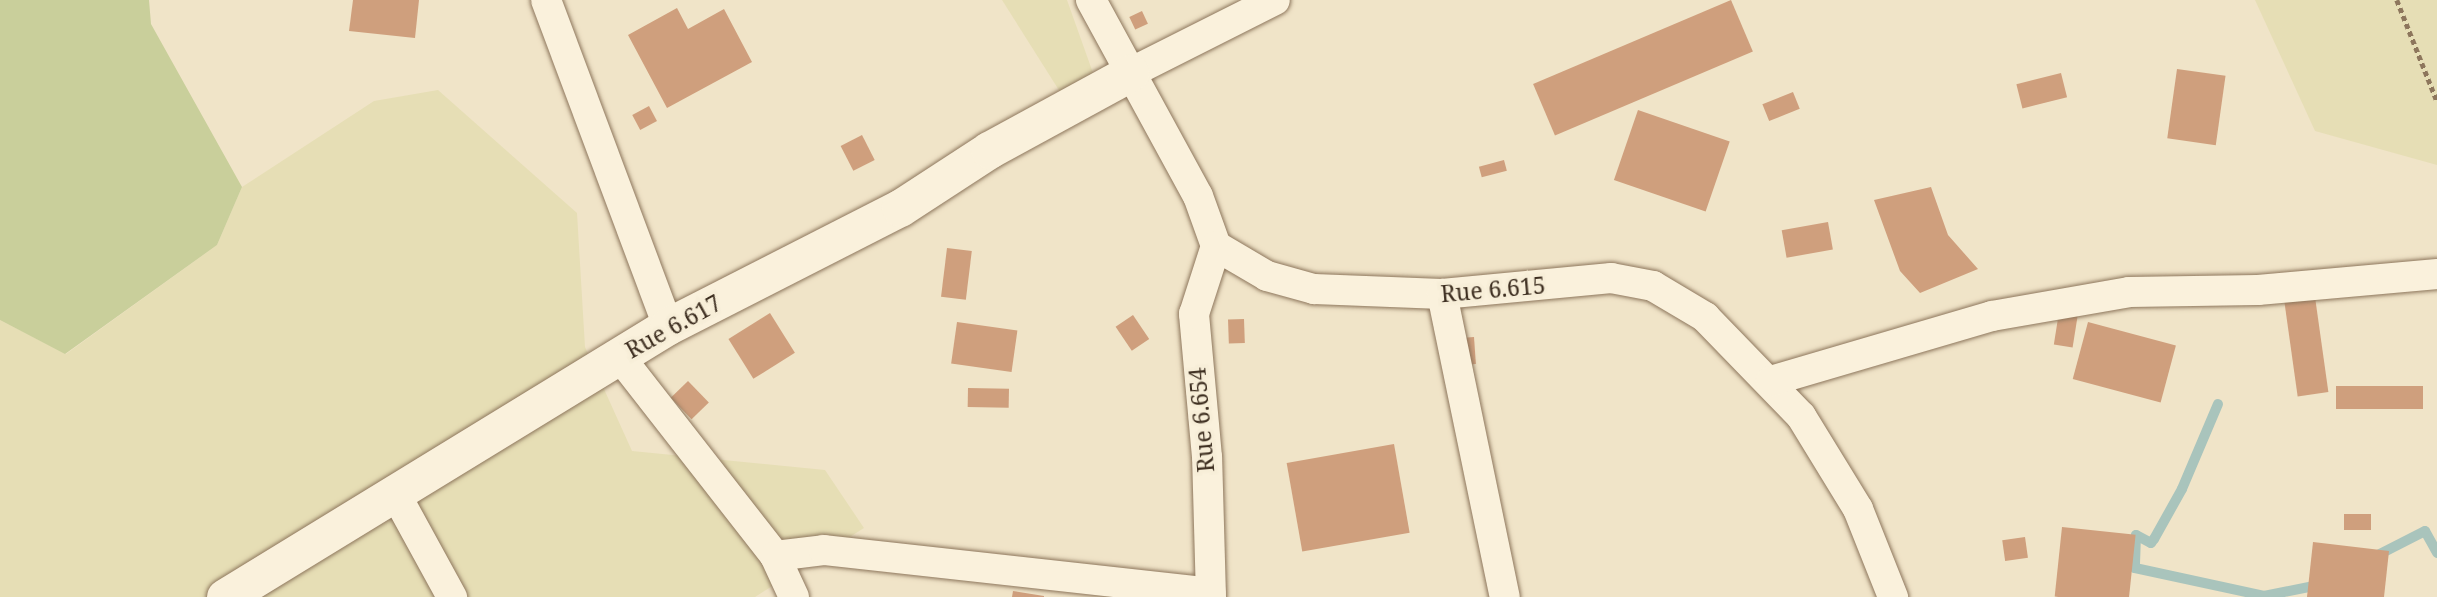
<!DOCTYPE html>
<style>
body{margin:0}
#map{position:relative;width:2437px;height:597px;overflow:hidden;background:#f0e4c8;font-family:"Noto Serif",serif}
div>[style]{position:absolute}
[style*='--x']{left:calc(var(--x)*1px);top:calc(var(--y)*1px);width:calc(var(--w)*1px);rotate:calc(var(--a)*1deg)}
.farmland>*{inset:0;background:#e6deb5}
.green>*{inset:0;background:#c9cf9b}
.stream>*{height:10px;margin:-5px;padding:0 5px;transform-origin:5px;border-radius:5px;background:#a9c4bc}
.building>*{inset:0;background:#cf9f7d;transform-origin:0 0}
.path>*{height:4.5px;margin-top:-2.25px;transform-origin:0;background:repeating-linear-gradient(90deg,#8d765c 0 5px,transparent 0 8.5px)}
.roads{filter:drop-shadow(0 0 2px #8d765c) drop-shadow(0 0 2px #8d765c)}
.minor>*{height:30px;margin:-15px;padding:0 15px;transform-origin:15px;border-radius:15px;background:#faf1dc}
.tertiary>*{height:37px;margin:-18.5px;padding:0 18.5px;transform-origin:18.5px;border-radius:18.5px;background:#faf1dc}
span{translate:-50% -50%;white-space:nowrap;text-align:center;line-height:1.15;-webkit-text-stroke:7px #f7eed8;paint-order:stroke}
.street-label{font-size:23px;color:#3d2e20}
</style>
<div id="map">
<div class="farmland">
<i style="clip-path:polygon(1002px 0,1067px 0,1093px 73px,1062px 95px)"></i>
<i style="clip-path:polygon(2255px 0,2437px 0,2437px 165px,2315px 131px)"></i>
<i style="clip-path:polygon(438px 90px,577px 213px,585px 347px,632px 451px,825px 470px,864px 528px,755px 597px,0 597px,0 320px,66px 354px,217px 245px,242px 187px,374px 101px)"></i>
</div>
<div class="green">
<i style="clip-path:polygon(0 0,149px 0,151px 24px,242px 187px,217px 245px,65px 354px,0 320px)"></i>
</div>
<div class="stream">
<i style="--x:2218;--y:404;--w:92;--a:113"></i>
<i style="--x:2182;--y:489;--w:57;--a:119.2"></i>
<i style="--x:2154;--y:539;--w:5;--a:127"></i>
<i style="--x:2151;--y:543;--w:17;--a:-152"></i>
<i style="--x:2136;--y:535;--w:33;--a:92"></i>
<i style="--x:2135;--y:568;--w:132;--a:12.2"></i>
<i style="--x:2264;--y:596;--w:56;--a:-11.3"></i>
<i style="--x:2376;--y:556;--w:55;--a:-27"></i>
<i style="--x:2425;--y:531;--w:25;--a:61"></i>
</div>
<div class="building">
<i style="clip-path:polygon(353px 0,419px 0,415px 38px,349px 31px)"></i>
<i style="left:1731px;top:0;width:56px;height:215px;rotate:67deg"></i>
<i style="clip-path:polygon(677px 8px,688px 29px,724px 9px,752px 62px,667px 108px,628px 35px)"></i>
<i style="left:1142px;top:11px;width:14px;height:14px;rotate:65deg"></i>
<i style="left:2177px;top:69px;width:49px;height:70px;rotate:8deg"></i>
<i style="left:2061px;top:73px;width:25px;height:46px;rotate:76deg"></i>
<i style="left:1793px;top:92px;width:18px;height:33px;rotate:68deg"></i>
<i style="left:649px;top:106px;width:17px;height:19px;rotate:62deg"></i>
<i style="left:1638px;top:110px;width:97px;height:74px;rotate:19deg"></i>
<i style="left:862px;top:135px;width:28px;height:24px;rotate:63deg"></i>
<i style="left:1504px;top:160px;width:11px;height:26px;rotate:75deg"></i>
<i style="clip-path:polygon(1931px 187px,1948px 235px,1978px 269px,1920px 293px,1900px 271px,1874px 200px)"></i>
<i style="left:1828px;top:222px;width:28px;height:47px;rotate:80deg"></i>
<i style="left:947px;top:248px;width:25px;height:49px;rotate:7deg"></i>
<i style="left:2315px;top:297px;width:96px;height:31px;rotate:82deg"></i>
<i style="left:2059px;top:312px;width:19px;height:33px;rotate:9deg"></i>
<i style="left:770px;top:313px;width:47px;height:49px;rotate:58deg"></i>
<i style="left:1133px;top:315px;width:29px;height:21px;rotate:56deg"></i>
<i style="left:1244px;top:319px;width:24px;height:16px;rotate:88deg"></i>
<i style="left:957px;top:322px;width:61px;height:42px;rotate:8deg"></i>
<i style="left:2088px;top:322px;width:91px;height:59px;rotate:15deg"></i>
<i style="left:1474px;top:337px;width:27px;height:13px;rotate:86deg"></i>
<i style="left:688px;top:381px;width:30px;height:24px;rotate:46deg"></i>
<i style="left:2336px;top:386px;width:87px;height:23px"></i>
<i style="left:968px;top:388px;width:41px;height:19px;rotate:1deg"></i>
<i style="left:1394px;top:444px;width:90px;height:109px;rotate:80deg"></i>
<i style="left:2344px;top:514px;width:27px;height:16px"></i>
<i style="left:2062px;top:527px;width:74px;height:70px;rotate:6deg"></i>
<i style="left:2025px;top:537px;width:21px;height:23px;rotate:82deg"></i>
<i style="clip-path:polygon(2313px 542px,2389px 551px,2384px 597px,2307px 597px)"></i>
<i style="clip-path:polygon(1013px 591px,1044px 596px,1044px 597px,1012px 597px)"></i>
</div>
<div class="path">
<i style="--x:2397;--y:0;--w:109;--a:68.4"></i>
</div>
<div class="roads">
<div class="minor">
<i style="--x:546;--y:0;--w:348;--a:69.5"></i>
<i style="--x:1091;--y:0;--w:223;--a:61.4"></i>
<i style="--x:1198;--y:196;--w:53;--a:70.2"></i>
<i style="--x:1216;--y:246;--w:59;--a:30.5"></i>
<i style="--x:1267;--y:276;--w:49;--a:15.5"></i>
<i style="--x:1314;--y:289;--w:128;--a:2.2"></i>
<i style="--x:1442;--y:294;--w:170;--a:-5.4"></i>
<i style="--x:1611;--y:278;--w:43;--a:10.8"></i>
<i style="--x:1653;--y:286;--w:61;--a:30.8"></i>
<i style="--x:1705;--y:317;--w:138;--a:45.9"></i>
<i style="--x:1801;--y:416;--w:109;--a:58.5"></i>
<i style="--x:1858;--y:509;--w:95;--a:68.3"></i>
<i style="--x:1130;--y:73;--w:162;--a:-26.7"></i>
<i style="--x:1442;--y:294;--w:309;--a:78.3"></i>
<i style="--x:619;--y:356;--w:254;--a:52"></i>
<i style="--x:775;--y:556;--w:45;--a:65.1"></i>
<i style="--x:1771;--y:381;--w:230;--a:-16.4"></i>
<i style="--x:1992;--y:316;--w:139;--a:-9.9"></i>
<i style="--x:2129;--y:292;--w:129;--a:-0.9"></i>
<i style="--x:2258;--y:290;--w:180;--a:-5.1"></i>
<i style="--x:395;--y:493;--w:119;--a:61.3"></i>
<i style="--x:775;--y:556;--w:49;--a:-7"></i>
<i style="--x:824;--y:550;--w:389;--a:6.3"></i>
<i style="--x:1211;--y:597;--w:140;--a:-91.6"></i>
<i style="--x:1207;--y:457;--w:144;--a:-95.2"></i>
<i style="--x:1194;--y:314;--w:71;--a:-72.1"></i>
</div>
<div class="tertiary">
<i style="--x:225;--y:597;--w:519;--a:-31.46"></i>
<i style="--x:668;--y:326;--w:260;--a:-27"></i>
<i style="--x:900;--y:208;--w:106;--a:-33.1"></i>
<i style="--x:989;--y:150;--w:161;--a:-28.6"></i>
</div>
</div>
<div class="street-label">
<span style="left:1493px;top:289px;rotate:-5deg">Rue 6.615</span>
<span style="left:673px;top:326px;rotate:-29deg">Rue 6.617</span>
<span style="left:1201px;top:420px;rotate:-95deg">Rue 6.654</span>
</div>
</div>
